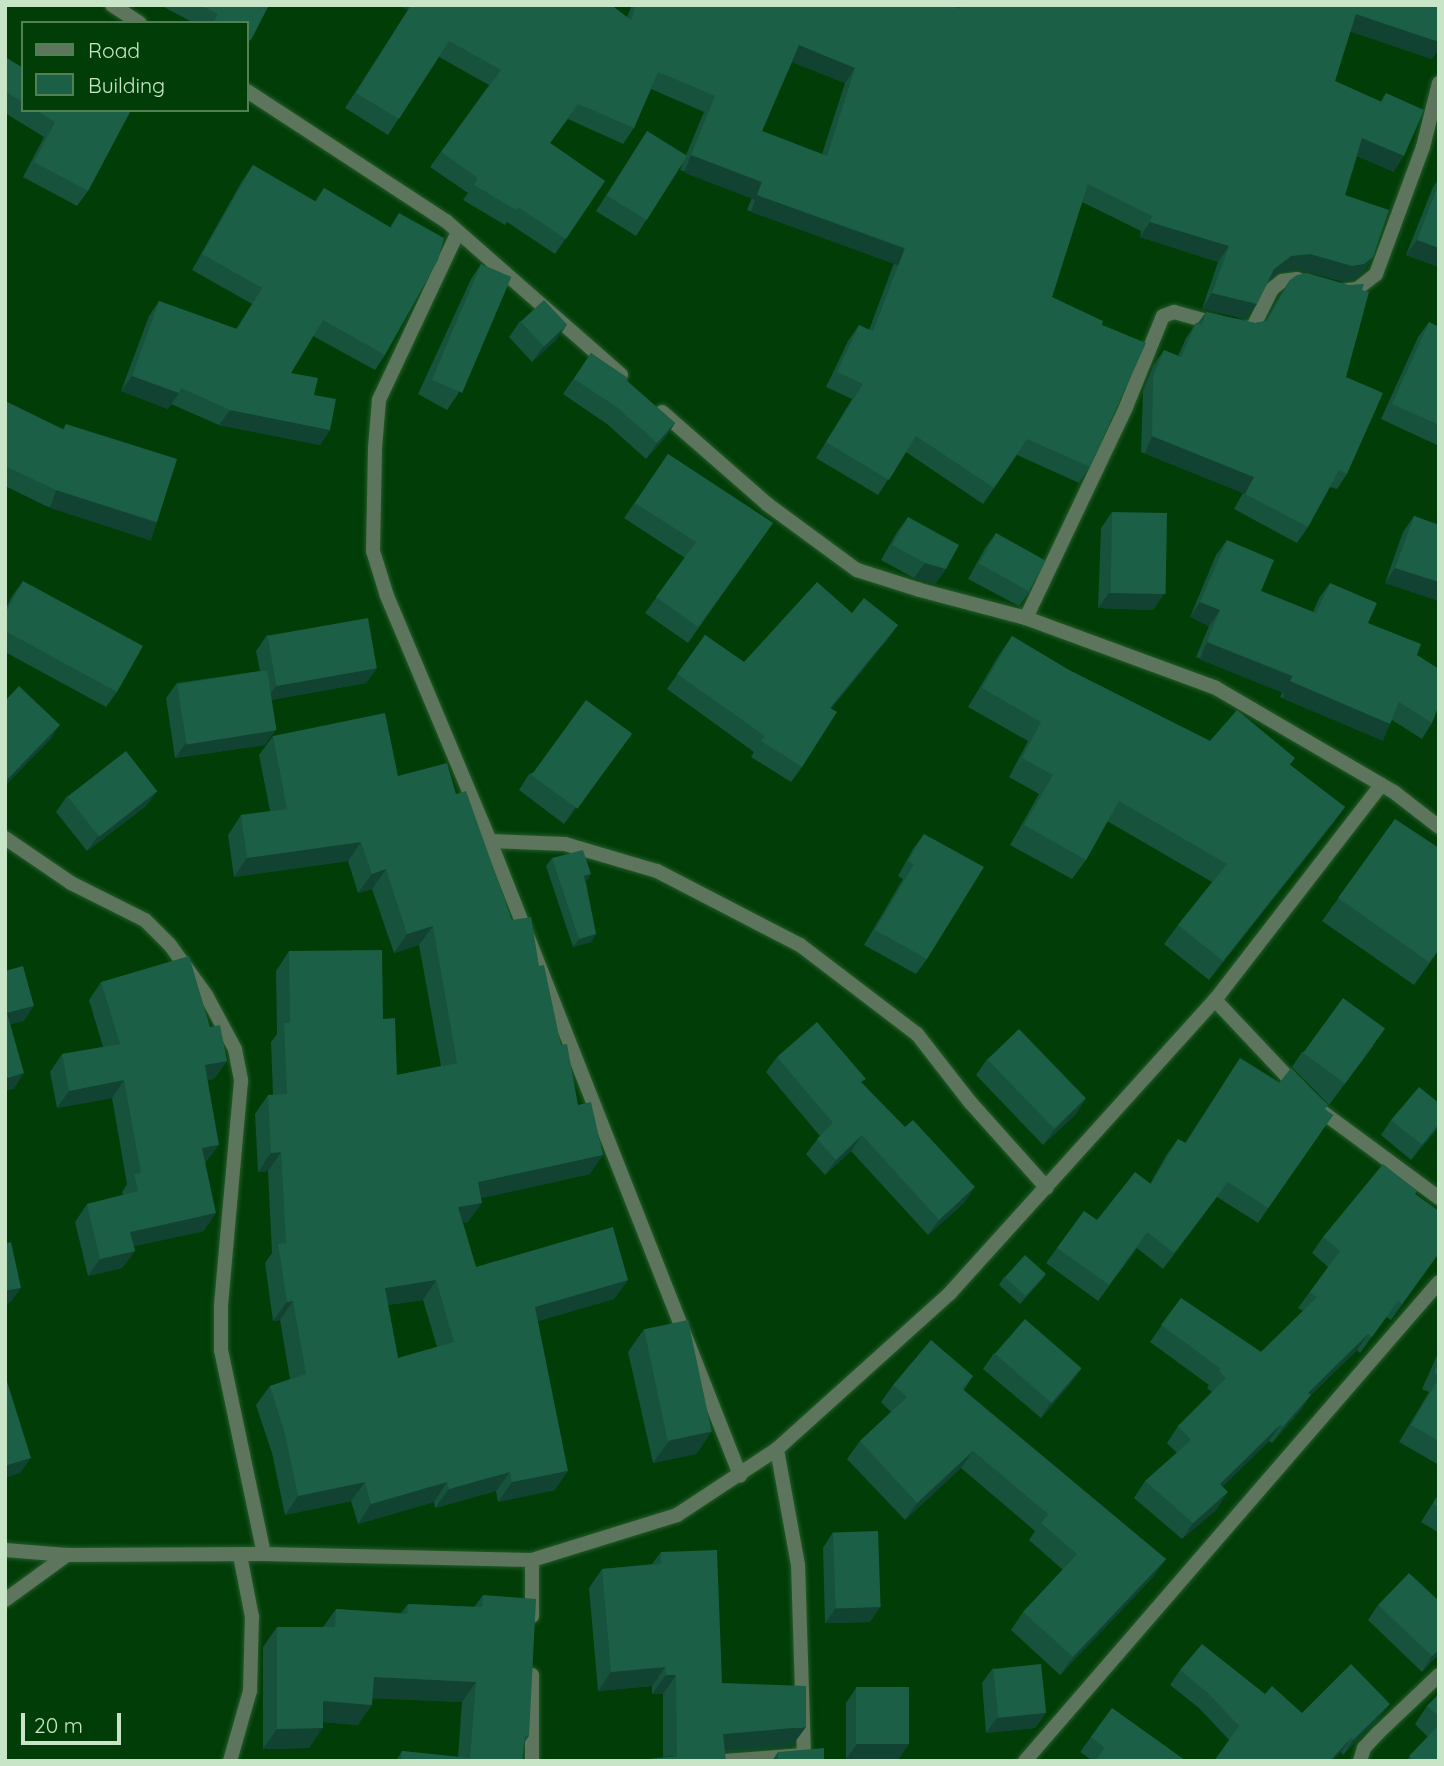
<!DOCTYPE html>
<style>
body{margin:0}
#map{position:relative;width:1444px;height:1766px;overflow:hidden;background:#003d07;font-family:Quicksand,sans-serif}
div>[style]{position:absolute}
[style*='--x']{left:calc(var(--x)*1px);top:calc(var(--y)*1px);width:calc(var(--w)*1px);rotate:calc(var(--a)*1deg)}
.roads{filter:drop-shadow(0 0 2px #245b2a) drop-shadow(0 0 2px #245b2a)}
.street>*{height:14px;margin:-7px;padding:0 7px;transform-origin:7px;border-radius:7px;background:#5e755d}
.wall>*{inset:0;background:#16523c}
.shaded-wall>*{inset:0;background:#124231;transform-origin:0 0}
.building>*{inset:0;background:#1a5f46;transform-origin:0 0}
span{translate:-50% -50%;white-space:nowrap;text-align:center;line-height:1.15;-webkit-text-stroke:5px #003d07;paint-order:stroke}
.frame{position:absolute;inset:0;border:7px solid #c8e5c7;pointer-events:none}
.legend{position:absolute;left:21px;top:21px;width:228px;height:91px;box-sizing:border-box;background:#003d07;border:2px solid #508054;margin:0;padding:9px 12px;list-style:none;font-size:21px;color:#c8e5c7}
.legend li{display:flex;align-items:center;gap:14px;height:35px}
.legend b{width:35px;border:2px solid #508054}
.scale{position:absolute;left:21px;top:1713px;width:100px;height:32px;box-sizing:border-box;border:4px solid #c8e5c7;border-top:0;padding-left:9px;font-size:21px;line-height:24px;white-space:nowrap;color:#c8e5c7;-webkit-text-stroke:5px #003d07;paint-order:stroke}
</style>
<div id="map">
<div class="roads">
<div class="street">
<i style="--x:112;--y:5;--w:33;--a:33"></i>
<i style="--x:247;--y:91;--w:238;--a:33.2"></i>
<i style="--x:446;--y:221;--w:233;--a:41.3"></i>
<i style="--x:458;--y:232;--w:186;--a:115.2"></i>
<i style="--x:379;--y:400;--w:48;--a:94.8"></i>
<i style="--x:375;--y:448;--w:103;--a:91.1"></i>
<i style="--x:373;--y:551;--w:47;--a:72.7"></i>
<i style="--x:387;--y:596;--w:266;--a:67.2"></i>
<i style="--x:490;--y:841;--w:682;--a:68.48"></i>
<i style="--x:1347;--y:290;--w:10;--a:-6"></i>
<i style="--x:1357;--y:289;--w:24;--a:-38"></i>
<i style="--x:1376;--y:274;--w:135;--a:-69.7"></i>
<i style="--x:1423;--y:147;--w:66;--a:-76"></i>
<i style="--x:1240;--y:329;--w:13;--a:-9"></i>
<i style="--x:1253;--y:327;--w:42;--a:-63.4"></i>
<i style="--x:1272;--y:289;--w:13;--a:-39"></i>
<i style="--x:1282;--y:281;--w:15;--a:-8"></i>
<i style="--x:1297;--y:279;--w:11;--a:22"></i>
<i style="--x:662;--y:412;--w:140;--a:41.2"></i>
<i style="--x:767;--y:504;--w:112;--a:36.3"></i>
<i style="--x:857;--y:570;--w:66;--a:17.6"></i>
<i style="--x:920;--y:590;--w:110;--a:14.8"></i>
<i style="--x:1026;--y:618;--w:202;--a:20.2"></i>
<i style="--x:1216;--y:688;--w:206;--a:30.3"></i>
<i style="--x:1394;--y:792;--w:57;--a:37.9"></i>
<i style="--x:1026;--y:618;--w:233;--a:-64.6"></i>
<i style="--x:1126;--y:407;--w:98;--a:-67.9"></i>
<i style="--x:1163;--y:316;--w:12;--a:-20"></i>
<i style="--x:1174;--y:312;--w:45;--a:15.6"></i>
<i style="--x:5;--y:838;--w:80;--a:34.3"></i>
<i style="--x:71;--y:883;--w:83;--a:26.6"></i>
<i style="--x:145;--y:920;--w:35;--a:45"></i>
<i style="--x:170;--y:945;--w:62;--a:54.2"></i>
<i style="--x:206;--y:995;--w:61;--a:61.8"></i>
<i style="--x:235;--y:1049;--w:33;--a:79"></i>
<i style="--x:241;--y:1081;--w:226;--a:95.1"></i>
<i style="--x:221;--y:1306;--w:44;--a:90"></i>
<i style="--x:221;--y:1350;--w:208;--a:78.1"></i>
<i style="--x:490;--y:841;--w:75;--a:2.3"></i>
<i style="--x:565;--y:844;--w:96;--a:16.4"></i>
<i style="--x:657;--y:871;--w:161;--a:27.4"></i>
<i style="--x:800;--y:945;--w:147;--a:37.3"></i>
<i style="--x:917;--y:1034;--w:86;--a:52.1"></i>
<i style="--x:970;--y:1102;--w:115;--a:48.2"></i>
<i style="--x:1215;--y:1000;--w:121;--a:46.7"></i>
<i style="--x:1317;--y:1108;--w:152;--a:36.4"></i>
<i style="--x:5;--y:1550;--w:62;--a:4.6"></i>
<i style="--x:67;--y:1555;--w:197;--a:-0.3"></i>
<i style="--x:264;--y:1554;--w:268;--a:1.3"></i>
<i style="--x:532;--y:1560;--w:152;--a:-17.2"></i>
<i style="--x:677;--y:1515;--w:120;--a:-33.4"></i>
<i style="--x:777;--y:1449;--w:233;--a:-42"></i>
<i style="--x:950;--y:1293;--w:395;--a:-47.9"></i>
<i style="--x:1215;--y:1000;--w:272;--a:-52.3"></i>
<i style="--x:5;--y:1600;--w:77;--a:-36"></i>
<i style="--x:532;--y:1616;--w:56;--a:-90"></i>
<i style="--x:230;--y:1761;--w:73;--a:-74.1"></i>
<i style="--x:250;--y:1691;--w:74;--a:-88.5"></i>
<i style="--x:252;--y:1617;--w:63;--a:-101"></i>
<i style="--x:532;--y:1761;--w:86;--a:-90"></i>
<i style="--x:725;--y:1761;--w:79;--a:-4.3"></i>
<i style="--x:804;--y:1755;--w:190;--a:-91.8"></i>
<i style="--x:798;--y:1565;--w:118;--a:-100.3"></i>
<i style="--x:1025;--y:1761;--w:633;--a:-49.16"></i>
<i style="--x:1360;--y:1761;--w:14;--a:-73"></i>
<i style="--x:1364;--y:1748;--w:21;--a:-47"></i>
<i style="--x:1378;--y:1733;--w:84;--a:-43.6"></i>
</div>
</div>
<div class="wall">
<i style="clip-path:polygon(160px 5px,269px 5px,247px 46px,247px 23px,194px 23px)"></i>
<i style="clip-path:polygon(evenodd,404px 5px,611px 5px,627px 17px,632px 5px,950px 5px,956px 8px,957px 5px,1439px 5px,1432px 59px,1350px 31px,1335px 81px,1380px 102px,1386px 93px,1394px 172px,1357px 156px,1345px 195px,1373px 257px,1363px 272px,1353px 280px,1341px 281px,1299px 270px,1281px 271px,1269px 281px,1246px 319px,1202px 309px,1218px 262px,1140px 237px,1141px 231px,1082px 202px,1052px 297px,1102px 325px,1090px 467px,1079px 483px,1017px 455px,983px 504px,906px 452px,878px 495px,816px 458px,852px 399px,826px 387px,848px 341px,859px 325px,869px 330px,894px 263px,747px 210px,752px 197px,680px 170px,683px 163px,636px 236px,596px 211px,647px 131px,686px 155px,704px 112px,651px 89px,634px 128px,623px 144px,568px 119px,550px 143px,605px 181px,555px 254px,507px 222px,505px 225px,463px 200px,468px 193px,430px 167px,489px 85px,439px 57px,388px 135px,345px 108px,408px 10px,403px 8px,404px 5px,792px 62px,845px 83px,822px 154px,762px 131px,792px 62px)"></i>
<i style="clip-path:polygon(5px 57px,23px 68px,23px 110px,131px 110px,88px 191px,77px 206px,23px 177px,44px 137px,5px 113px)"></i>
<i style="clip-path:polygon(253px 165px,315px 201px,324px 188px,390px 227px,399px 213px,385px 355px,375px 370px,313px 336px,291px 373px,314px 395px,330px 430px,320px 445px,219px 425px,171px 404px,168px 409px,121px 391px,149px 316px,159px 301px,236px 329px,252px 304px,192px 270px,242px 181px)"></i>
<i style="clip-path:polygon(1439px 178px,1439px 267px,1406px 255px,1433px 187px)"></i>
<i style="clip-path:polygon(481px 264px,458px 394px,447px 410px,418px 394px,471px 279px)"></i>
<i style="clip-path:polygon(1290px 280px,1362px 290px,1346px 377px,1347px 474px,1337px 489px,1330px 487px,1308px 527px,1297px 543px,1234px 509px,1243px 493px,1141px 452px,1143px 391px,1153px 366px,1164px 350px,1178px 356px,1186px 338px,1196px 323px,1198px 323px,1206px 312px,1255px 323px,1265px 321px,1280px 295px)"></i>
<i style="clip-path:polygon(520px 321px,556px 340px,532px 362px,509px 337px)"></i>
<i style="clip-path:polygon(1429px 322px,1439px 327px,1439px 446px,1381px 419px,1418px 337px)"></i>
<i style="clip-path:polygon(591px 353px,626px 380px,675px 423px,665px 438px,646px 459px,607px 424px,563px 394px)"></i>
<i style="clip-path:polygon(5px 401px,63px 429px,66px 424px,157px 522px,146px 538px,46px 506px,5px 486px)"></i>
<i style="clip-path:polygon(668px 454px,773px 523px,688px 643px,645px 613px,685px 558px,624px 518px)"></i>
<i style="clip-path:polygon(1112px 512px,1164px 594px,1153px 610px,1098px 608px,1101px 528px)"></i>
<i style="clip-path:polygon(1414px 516px,1439px 525px,1439px 601px,1385px 583px,1403px 532px)"></i>
<i style="clip-path:polygon(908px 517px,946px 569px,935px 584px,914px 578px,881px 560px,897px 532px)"></i>
<i style="clip-path:polygon(996px 533px,1030px 591px,1019px 606px,968px 579px,985px 548px)"></i>
<i style="clip-path:polygon(1227px 540px,1261px 591px,1313px 612px,1319px 598px,1330px 583px,1368px 623px,1417px 655px,1432px 723px,1422px 739px,1392px 720px,1380px 739px,1280px 697px,1282px 692px,1196px 657px,1209px 626px,1190px 617px,1216px 555px)"></i>
<i style="clip-path:polygon(23px 581px,117px 692px,106px 707px,5px 652px,5px 610px,12px 596px)"></i>
<i style="clip-path:polygon(852px 613px,898px 625px,887px 640px,831px 709px,802px 767px,791px 782px,751px 757px,754px 752px,667px 689px,705px 635px,744px 662px)"></i>
<i style="clip-path:polygon(267px 635px,377px 668px,366px 683px,271px 700px,265px 745px,175px 758px,166px 698px,177px 683px,260px 671px,256px 651px)"></i>
<i style="clip-path:polygon(1012px 636px,1069px 670px,1210px 741px,1295px 758px,1290px 765px,1345px 807px,1331px 826px,1209px 980px,1164px 944px,1178px 925px,1212px 882px,1107px 821px,1086px 860px,1072px 879px,1010px 845px,1039px 794px,1009px 777px,1028px 741px,968px 707px,999px 655px)"></i>
<i style="clip-path:polygon(632px 734px,564px 824px,519px 790px,529px 774px)"></i>
<i style="clip-path:polygon(evenodd,273px 736px,456px 794px,512px 920px,539px 966px,561px 1045px,590px 1174px,481px 1198px,468px 1222px,463px 1223px,476px 1267px,628px 1280px,614px 1299px,538px 1321px,555px 1490px,498px 1502px,496px 1491px,435px 1508px,434px 1502px,358px 1524px,351px 1501px,285px 1515px,272px 1453px,256px 1405px,270px 1386px,290px 1379px,280px 1320px,273px 1321px,265px 1263px,272px 1253px,268px 1171px,258px 1172px,255px 1114px,268px 1095px,273px 1095px,271px 1042px,277px 1034px,276px 971px,289px 951px,383px 1019px,397px 1075px,441px 1066px,419px 945px,394px 953px,372px 889px,358px 893px,348px 861px,234px 877px,228px 835px,241px 815px,270px 811px,259px 755px,273px 736px,423px 1300px,437px 1347px,398px 1358px,388px 1305px,423px 1300px)"></i>
<i style="clip-path:polygon(157px 791px,146px 806px,87px 851px,56px 812px,67px 796px)"></i>
<i style="clip-path:polygon(1395px 819px,1439px 950px,1414px 985px,1322px 921px)"></i>
<i style="clip-path:polygon(924px 834px,927px 959px,916px 974px,864px 945px,903px 879px,898px 876px,913px 849px)"></i>
<i style="clip-path:polygon(552px 858px,586px 882px,596px 934px,591px 942px,573px 947px,546px 866px)"></i>
<i style="clip-path:polygon(101px 982px,210px 1027px,227px 1061px,214px 1079px,207px 1080px,206px 1162px,205px 1163px,204px 1231px,134px 1246px,135px 1251px,122px 1268px,88px 1276px,75px 1222px,87px 1204px,123px 1195px,122px 1192px,127px 1184px,112px 1098px,57px 1108px,50px 1072px,62px 1054px,103px 1047px,89px 1000px)"></i>
<i style="clip-path:polygon(1374px 1045px,1329px 1105px,1292px 1067px,1302px 1052px)"></i>
<i style="clip-path:polygon(777px 1057px,862px 1083px,964px 1203px,928px 1235px,851px 1151px,825px 1175px,806px 1154px,820px 1136px,766px 1072px)"></i>
<i style="clip-path:polygon(1240px 1058px,1333px 1115px,1258px 1223px,1217px 1197px,1163px 1269px,1137px 1248px,1098px 1301px,1046px 1263px,1084px 1211px,1097px 1220px,1150px 1184px,1167px 1154px,1178px 1139px,1185px 1143px)"></i>
<i style="clip-path:polygon(987px 1059px,1086px 1098px,1076px 1114px,1043px 1145px,976px 1075px)"></i>
<i style="clip-path:polygon(1391px 1120px,1439px 1127px,1411px 1160px,1381px 1135px)"></i>
<i style="clip-path:polygon(1415px 1194px,1439px 1253px,1391px 1320px,1386px 1317px,1360px 1353px,1357px 1350px,1310px 1396px,1300px 1411px,1272px 1443px,1269px 1441px,1222px 1487px,1217px 1509px,1182px 1539px,1134px 1498px,1145px 1481px,1177px 1453px,1167px 1443px,1178px 1426px,1212px 1392px,1207px 1388px,1209px 1385px,1150px 1342px,1181px 1298px,1261px 1352px,1303px 1311px,1298px 1308px,1328px 1267px,1312px 1253px,1323px 1237px)"></i>
<i style="clip-path:polygon(1046px 1274px,1041px 1281px,1020px 1304px,999px 1285px,1004px 1277px)"></i>
<i style="clip-path:polygon(644px 1329px,712px 1431px,696px 1454px,653px 1463px,628px 1352px)"></i>
<i style="clip-path:polygon(1439px 1351px,1439px 1465px,1399px 1442px,1429px 1392px,1422px 1389px)"></i>
<i style="clip-path:polygon(994px 1353px,1071px 1383px,1041px 1418px,983px 1369px)"></i>
<i style="clip-path:polygon(973px 1376px,964px 1390px,1166px 1559px,1153px 1577px,1060px 1675px,1011px 1630px,1023px 1612px,1063px 1570px,1029px 1540px,1035px 1531px,961px 1468px,905px 1520px,847px 1459px,860px 1441px,891px 1412px,881px 1402px,893px 1385px)"></i>
<i style="clip-path:polygon(1439px 1493px,1439px 1533px,1421px 1522px)"></i>
<i style="clip-path:polygon(833px 1532px,880px 1607px,870px 1622px,825px 1623px,823px 1548px)"></i>
<i style="clip-path:polygon(661px 1552px,722px 1683px,792px 1746px,663px 1757px,663px 1694px,652px 1694px,652px 1686px,598px 1691px,589px 1588px,602px 1569px,652px 1564px)"></i>
<i style="clip-path:polygon(483px 1595px,529px 1736px,524px 1743px,522px 1761px,396px 1761px,402px 1751px,458px 1757px,462px 1702px,372px 1698px,358px 1725px,323px 1722px,309px 1748px,263px 1749px,263px 1647px,277px 1627px,323px 1627px,336px 1609px,401px 1613px,408px 1604px,474px 1607px)"></i>
<i style="clip-path:polygon(1378px 1605px,1439px 1654px,1422px 1672px,1368px 1620px)"></i>
<i style="clip-path:polygon(993px 1668px,1046px 1713px,1035px 1728px,986px 1733px,982px 1683px)"></i>
<i style="clip-path:polygon(1180px 1670px,1265px 1694px,1302px 1713px,1379px 1718px,1343px 1755px,1341px 1752px,1229px 1740px,1199px 1708px,1170px 1685px)"></i>
<i style="clip-path:polygon(856px 1688px,899px 1759px,846px 1759px,846px 1703px)"></i>
<i style="clip-path:polygon(1439px 1694px,1439px 1761px,1406px 1761px,1428px 1737px,1415px 1724px,1427px 1706px)"></i>
<i style="clip-path:polygon(1112px 1708px,1186px 1761px,1093px 1761px,1080px 1752px)"></i>
<i style="clip-path:polygon(778px 1752px,824px 1761px,772px 1761px)"></i>
</div>
<div class="shaded-wall">
<i style="clip-path:polygon(405px 5px,411px 5px,408px 10px,403px 8px)"></i>
<i style="clip-path:polygon(1356px 14px,1439px 42px,1439px 50px,1432px 59px,1345px 30px)"></i>
<i style="clip-path:polygon(799px 45px,855px 68px,845px 83px,788px 60px)"></i>
<i style="clip-path:polygon(1362px 138px,1404px 156px,1394px 172px,1351px 153px)"></i>
<i style="left:691px;top:155px;width:76px;height:19px;rotate:21deg"></i>
<i style="left:757px;top:195px;width:157px;height:18px;rotate:20deg"></i>
<i style="clip-path:polygon(1150px 222px,1229px 246px,1218px 262px,1140px 237px)"></i>
<i style="clip-path:polygon(1417px 240px,1439px 248px,1439px 267px,1406px 255px)"></i>
<i style="clip-path:polygon(1310px 254px,1373px 257px,1363px 272px,1353px 280px,1341px 281px,1299px 270px,1281px 271px,1264px 284px,1274px 269px,1291px 256px)"></i>
<i style="clip-path:polygon(1212px 293px,1257px 304px,1246px 319px,1202px 309px)"></i>
<i style="clip-path:polygon(567px 325px,556px 340px,532px 362px,543px 347px)"></i>
<i style="clip-path:polygon(132px 376px,179px 393px,168px 409px,121px 391px)"></i>
<i style="clip-path:polygon(230px 410px,330px 430px,320px 445px,219px 425px)"></i>
<i style="clip-path:polygon(675px 423px,665px 438px,646px 459px,657px 443px)"></i>
<i style="left:1152px;top:436px;width:110px;height:19px;rotate:22deg"></i>
<i style="left:56px;top:490px;width:106px;height:19px;rotate:18deg"></i>
<i style="clip-path:polygon(925px 563px,946px 569px,935px 584px,914px 578px)"></i>
<i style="clip-path:polygon(1395px 568px,1439px 582px,1439px 601px,1385px 583px)"></i>
<i style="clip-path:polygon(1109px 593px,1164px 594px,1153px 610px,1098px 608px)"></i>
<i style="clip-path:polygon(1200px 602px,1220px 610px,1209px 626px,1190px 617px)"></i>
<i style="clip-path:polygon(898px 625px,887px 640px,819px 723px,830px 708px)"></i>
<i style="left:1207px;top:642px;width:92px;height:19px;rotate:22deg"></i>
<i style="clip-path:polygon(377px 668px,366px 683px,265px 701px,276px 686px)"></i>
<i style="left:1290px;top:681px;width:109px;height:19px;rotate:23deg"></i>
<i style="clip-path:polygon(60px 725px,50px 740px,5px 786px,5px 782px)"></i>
<i style="clip-path:polygon(276px 730px,265px 745px,175px 758px,186px 743px)"></i>
<i style="clip-path:polygon(632px 734px,621px 749px,564px 824px,574px 809px)"></i>
<i style="clip-path:polygon(157px 791px,146px 806px,87px 851px,98px 836px)"></i>
<i style="clip-path:polygon(1345px 807px,1331px 826px,1209px 980px,1223px 961px)"></i>
<i style="clip-path:polygon(361px 842px,348px 861px,234px 877px,247px 858px)"></i>
<i style="clip-path:polygon(386px 869px,372px 889px,358px 893px,372px 874px)"></i>
<i style="clip-path:polygon(591px 874px,586px 882px,578px 884px,584px 876px)"></i>
<i style="clip-path:polygon(433px 926px,419px 945px,394px 953px,407px 934px)"></i>
<i style="clip-path:polygon(596px 934px,591px 942px,573px 947px,579px 939px)"></i>
<i style="clip-path:polygon(34px 1006px,24px 1021px,5px 1026px,7px 1013px)"></i>
<i style="clip-path:polygon(227px 1061px,214px 1079px,192px 1083px,205px 1065px)"></i>
<i style="clip-path:polygon(24px 1073px,14px 1089px,5px 1091px,5px 1079px)"></i>
<i style="clip-path:polygon(124px 1080px,112px 1098px,57px 1108px,69px 1091px)"></i>
<i style="clip-path:polygon(1086px 1098px,1076px 1114px,1043px 1145px,1054px 1130px)"></i>
<i style="clip-path:polygon(1439px 1124px,1439px 1127px,1411px 1160px,1422px 1145px)"></i>
<i style="clip-path:polygon(862px 1135px,851px 1151px,825px 1175px,836px 1160px)"></i>
<i style="clip-path:polygon(219px 1145px,206px 1162px,190px 1165px,202px 1148px)"></i>
<i style="clip-path:polygon(281px 1152px,268px 1171px,258px 1172px,271px 1153px)"></i>
<i style="clip-path:polygon(603px 1155px,590px 1174px,465px 1202px,478px 1182px)"></i>
<i style="clip-path:polygon(975px 1187px,964px 1203px,928px 1235px,939px 1220px)"></i>
<i style="clip-path:polygon(482px 1203px,468px 1222px,444px 1226px,458px 1207px)"></i>
<i style="clip-path:polygon(216px 1213px,204px 1231px,118px 1250px,130px 1232px)"></i>
<i style="clip-path:polygon(135px 1251px,122px 1268px,88px 1276px,100px 1259px)"></i>
<i style="clip-path:polygon(1046px 1274px,1041px 1281px,1020px 1304px,1026px 1296px)"></i>
<i style="clip-path:polygon(436px 1280px,423px 1300px,372px 1307px,385px 1288px)"></i>
<i style="clip-path:polygon(628px 1280px,614px 1299px,521px 1326px,535px 1307px)"></i>
<i style="clip-path:polygon(21px 1288px,10px 1303px,5px 1304px,5px 1291px)"></i>
<i style="clip-path:polygon(293px 1301px,280px 1320px,273px 1321px,287px 1302px)"></i>
<i style="clip-path:polygon(1368px 1334px,1357px 1350px,1310px 1396px,1300px 1411px,1272px 1443px,1308px 1393px)"></i>
<i style="clip-path:polygon(1082px 1368px,1071px 1383px,1041px 1418px,1051px 1402px)"></i>
<i style="clip-path:polygon(1280px 1425px,1269px 1441px,1209px 1500px,1220px 1484px)"></i>
<i style="clip-path:polygon(712px 1431px,696px 1454px,653px 1463px,669px 1441px)"></i>
<i style="clip-path:polygon(973px 1451px,961px 1468px,905px 1520px,917px 1503px)"></i>
<i style="clip-path:polygon(31px 1458px,20px 1473px,5px 1478px,5px 1466px)"></i>
<i style="clip-path:polygon(568px 1471px,555px 1490px,498px 1502px,512px 1482px)"></i>
<i style="clip-path:polygon(510px 1472px,496px 1491px,435px 1508px,449px 1489px)"></i>
<i style="clip-path:polygon(365px 1482px,351px 1501px,285px 1515px,298px 1496px)"></i>
<i style="clip-path:polygon(447px 1482px,434px 1502px,358px 1524px,371px 1504px)"></i>
<i style="clip-path:polygon(1228px 1492px,1217px 1509px,1182px 1539px,1193px 1523px)"></i>
<i style="clip-path:polygon(1166px 1559px,1153px 1577px,1060px 1675px,1073px 1657px)"></i>
<i style="clip-path:polygon(880px 1607px,870px 1622px,825px 1623px,836px 1608px)"></i>
<i style="clip-path:polygon(1439px 1650px,1439px 1654px,1422px 1672px,1432px 1656px)"></i>
<i style="clip-path:polygon(665px 1667px,652px 1686px,598px 1691px,611px 1672px)"></i>
<i style="clip-path:polygon(666px 1675px,676px 1675px,663px 1694px,652px 1694px)"></i>
<i style="clip-path:polygon(374px 1677px,476px 1682px,462px 1702px,360px 1698px)"></i>
<i style="clip-path:polygon(323px 1701px,372px 1705px,358px 1725px,309px 1721px)"></i>
<i style="clip-path:polygon(1390px 1704px,1379px 1718px,1343px 1755px,1353px 1740px)"></i>
<i style="clip-path:polygon(1046px 1713px,1035px 1728px,986px 1733px,997px 1718px)"></i>
<i style="clip-path:polygon(806px 1727px,792px 1746px,710px 1752px,723px 1734px)"></i>
<i style="clip-path:polygon(323px 1728px,309px 1748px,263px 1749px,277px 1729px)"></i>
<i style="clip-path:polygon(1351px 1738px,1341px 1752px,1333px 1761px,1330px 1761px)"></i>
<i style="clip-path:polygon(857px 1744px,909px 1744px,899px 1759px,846px 1759px)"></i>
</div>
<div class="building">
<i style="clip-path:polygon(200px 5px,269px 5px,251px 40px,247px 38px,247px 23px,217px 23px,214px 21px,218px 14px)"></i>
<i style="clip-path:polygon(evenodd,411px 5px,611px 5px,631px 20px,636px 5px,950px 5px,960px 9px,961px 5px,1439px 5px,1439px 42px,1356px 14px,1335px 81px,1382px 102px,1386px 93px,1424px 110px,1404px 156px,1362px 138px,1345px 195px,1389px 210px,1373px 257px,1364px 264px,1352px 266px,1310px 254px,1291px 256px,1274px 269px,1257px 304px,1212px 293px,1229px 246px,1150px 222px,1152px 216px,1088px 184px,1052px 297px,1103px 321px,1102px 325px,1146px 343px,1090px 467px,1027px 439px,994px 488px,916px 436px,889px 480px,826px 442px,863px 384px,837px 372px,859px 325px,873px 331px,905px 248px,757px 195px,762px 182px,691px 155px,715px 96px,658px 72px,634px 128px,578px 104px,550px 143px,605px 181px,566px 239px,518px 207px,516px 210px,474px 185px,478px 178px,441px 152px,501px 70px,449px 41px,399px 119px,356px 93px,411px 5px,799px 45px,855px 68px,827px 156px,762px 131px,799px 45px)"></i>
<i style="clip-path:polygon(5px 57px,23px 68px,23px 102px,5px 92px)"></i>
<i style="clip-path:polygon(36px 110px,131px 110px,88px 191px,34px 162px,55px 122px)"></i>
<i style="left:647px;top:131px;width:47px;height:76px;rotate:32deg"></i>
<i style="clip-path:polygon(253px 165px,316px 202px,324px 188px,391px 228px,399px 213px,444px 238px,438px 260px,385px 355px,323px 320px,291px 373px,318px 378px,314px 395px,336px 399px,330px 430px,230px 410px,181px 388px,179px 393px,132px 376px,159px 301px,237px 329px,262px 288px,202px 254px)"></i>
<i style="clip-path:polygon(1439px 183px,1439px 248px,1417px 240px)"></i>
<i style="left:481px;top:264px;width:33px;height:126px;rotate:23deg"></i>
<i style="clip-path:polygon(1307px 273px,1349px 285px,1364px 284px,1362px 290px,1369px 292px,1346px 377px,1383px 393px,1347px 474px,1339px 470px,1308px 527px,1245px 494px,1254px 477px,1152px 436px,1153px 376px,1164px 350px,1181px 357px,1196px 323px,1202px 325px,1206px 312px,1255px 323px,1267px 321px,1290px 280px,1297px 275px)"></i>
<i style="left:544px;top:300px;width:34px;height:32px;rotate:47deg"></i>
<i style="clip-path:polygon(1429px 322px,1439px 327px,1439px 425px,1392px 404px)"></i>
<i style="clip-path:polygon(591px 353px,628px 378px,626px 380px,675px 423px,657px 443px,618px 408px,574px 379px)"></i>
<i style="clip-path:polygon(5px 401px,64px 430px,66px 424px,177px 459px,157px 522px,56px 490px,5px 466px)"></i>
<i style="clip-path:polygon(668px 454px,773px 523px,698px 627px,656px 597px,696px 542px,635px 503px)"></i>
<i style="left:1112px;top:512px;width:55px;height:81px;rotate:1deg"></i>
<i style="clip-path:polygon(1414px 516px,1439px 525px,1439px 582px,1395px 568px)"></i>
<i style="clip-path:polygon(908px 517px,959px 545px,946px 569px,925px 563px,892px 545px)"></i>
<i style="left:996px;top:533px;width:57px;height:35px;rotate:29deg"></i>
<i style="clip-path:polygon(1227px 540px,1274px 560px,1261px 591px,1316px 613px,1330px 583px,1377px 603px,1368px 623px,1421px 644px,1417px 655px,1439px 669px,1439px 705px,1432px 723px,1399px 702px,1390px 724px,1290px 681px,1293px 676px,1207px 642px,1220px 610px,1200px 602px)"></i>
<i style="clip-path:polygon(23px 581px,143px 646px,117px 692px,5px 631px,5px 614px)"></i>
<i style="clip-path:polygon(817px 582px,852px 613px,864px 598px,898px 625px,830px 708px,837px 712px,802px 767px,761px 741px,765px 736px,677px 674px,705px 635px,744px 662px)"></i>
<i style="left:368px;top:618px;width:51px;height:102px;rotate:80deg"></i>
<i style="clip-path:polygon(1012px 636px,1069px 670px,1210px 741px,1237px 710px,1295px 758px,1289px 764px,1345px 807px,1223px 961px,1178px 925px,1227px 864px,1119px 801px,1086px 860px,1024px 825px,1053px 775px,1022px 758px,1041px 722px,982px 688px)"></i>
<i style="left:267px;top:670px;width:61px;height:91px;rotate:81deg"></i>
<i style="clip-path:polygon(19px 686px,60px 725px,5px 782px,5px 701px)"></i>
<i style="left:586px;top:700px;width:57px;height:93px;rotate:36deg"></i>
<i style="clip-path:polygon(evenodd,385px 713px,398px 776px,447px 763px,456px 794px,466px 791px,512px 920px,531px 917px,539px 966px,544px 965px,561px 1045px,567px 1044px,578px 1105px,591px 1102px,603px 1155px,478px 1182px,482px 1203px,458px 1207px,476px 1267px,613px 1227px,628px 1280px,535px 1307px,568px 1471px,512px 1482px,510px 1472px,449px 1489px,447px 1482px,371px 1504px,365px 1482px,298px 1496px,285px 1434px,270px 1386px,306px 1374px,293px 1301px,287px 1302px,278px 1244px,286px 1243px,281px 1152px,271px 1153px,268px 1095px,287px 1094px,284px 1023px,290px 1023px,289px 951px,382px 950px,383px 1019px,395px 1018px,397px 1075px,457px 1063px,433px 926px,407px 934px,386px 869px,372px 874px,361px 842px,247px 858px,241px 815px,287px 809px,273px 736px,385px 713px,436px 1280px,454px 1342px,398px 1358px,385px 1288px,436px 1280px)"></i>
<i style="left:126px;top:751px;width:51px;height:74px;rotate:52deg"></i>
<i style="clip-path:polygon(1395px 819px,1439px 848px,1439px 949px,1429px 962px,1338px 898px)"></i>
<i style="clip-path:polygon(924px 834px,984px 867px,927px 959px,875px 930px,914px 864px,908px 861px)"></i>
<i style="clip-path:polygon(583px 850px,591px 874px,584px 876px,596px 934px,579px 939px,552px 858px)"></i>
<i style="clip-path:polygon(189px 956px,210px 1027px,220px 1025px,227px 1061px,205px 1065px,219px 1145px,202px 1148px,216px 1213px,130px 1232px,135px 1251px,100px 1259px,87px 1204px,138px 1191px,134px 1174px,141px 1173px,124px 1080px,69px 1091px,62px 1054px,120px 1044px,101px 982px)"></i>
<i style="clip-path:polygon(23px 966px,34px 1006px,7px 1013px,24px 1073px,5px 1079px,5px 971px)"></i>
<i style="left:1343px;top:998px;width:52px;height:68px;rotate:36deg"></i>
<i style="clip-path:polygon(817px 1022px,866px 1079px,861px 1082px,905px 1127px,913px 1120px,975px 1187px,939px 1220px,862px 1135px,836px 1160px,817px 1139px,833px 1123px,777px 1057px)"></i>
<i style="left:1019px;top:1029px;width:96px;height:44px;rotate:46deg"></i>
<i style="clip-path:polygon(1240px 1058px,1279px 1083px,1291px 1068px,1328px 1105px,1325px 1109px,1333px 1115px,1268px 1208px,1228px 1182px,1174px 1253px,1147px 1232px,1109px 1285px,1057px 1248px,1084px 1211px,1097px 1220px,1135px 1172px,1151px 1184px,1178px 1139px,1186px 1143px)"></i>
<i style="clip-path:polygon(1419px 1087px,1439px 1103px,1439px 1124px,1422px 1145px,1391px 1120px)"></i>
<i style="clip-path:polygon(1383px 1164px,1417px 1191px,1415px 1194px,1439px 1211px,1439px 1253px,1402px 1304px,1398px 1301px,1372px 1337px,1368px 1334px,1308px 1393px,1311px 1395px,1283px 1427px,1280px 1425px,1220px 1484px,1228px 1492px,1193px 1523px,1145px 1481px,1191px 1440px,1178px 1426px,1226px 1378px,1219px 1371px,1221px 1369px,1161px 1325px,1181px 1298px,1261px 1352px,1317px 1297px,1310px 1292px,1340px 1251px,1323px 1237px)"></i>
<i style="clip-path:polygon(11px 1242px,21px 1288px,5px 1291px,5px 1244px)"></i>
<i style="left:1025px;top:1255px;width:28px;height:30px;rotate:42deg"></i>
<i style="left:1025px;top:1319px;width:75px;height:46px;rotate:41deg"></i>
<i style="left:688px;top:1320px;width:114px;height:45px;rotate:78deg"></i>
<i style="clip-path:polygon(931px 1340px,973px 1376px,962px 1389px,1166px 1559px,1073px 1657px,1023px 1612px,1077px 1554px,1041px 1523px,1048px 1514px,973px 1451px,917px 1503px,860px 1441px,907px 1397px,893px 1385px)"></i>
<i style="clip-path:polygon(1439px 1361px,1439px 1375px,1434px 1372px)"></i>
<i style="clip-path:polygon(5px 1375px,31px 1458px,5px 1466px)"></i>
<i style="clip-path:polygon(1439px 1378px,1439px 1441px,1411px 1425px)"></i>
<i style="clip-path:polygon(1439px 1495px,1439px 1508px,1433px 1504px)"></i>
<i style="left:878px;top:1531px;width:76px;height:45px;rotate:88deg"></i>
<i style="clip-path:polygon(717px 1550px,722px 1683px,806px 1686px,806px 1727px,723px 1734px,726px 1761px,629px 1761px,677px 1756px,676px 1675px,666px 1675px,665px 1667px,611px 1672px,602px 1569px,661px 1564px,661px 1552px)"></i>
<i style="clip-path:polygon(1409px 1573px,1439px 1601px,1439px 1650px,1432px 1656px,1378px 1605px)"></i>
<i style="clip-path:polygon(483px 1595px,536px 1599px,529px 1736px,525px 1736px,522px 1761px,401px 1761px,402px 1751px,470px 1758px,476px 1682px,374px 1677px,372px 1705px,323px 1701px,323px 1728px,277px 1729px,277px 1627px,335px 1627px,336px 1609px,407px 1614px,408px 1604px,482px 1607px)"></i>
<i style="clip-path:polygon(1202px 1644px,1265px 1694px,1272px 1686px,1302px 1713px,1351px 1664px,1390px 1704px,1353px 1740px,1351px 1738px,1330px 1761px,1214px 1761px,1239px 1726px,1209px 1694px,1180px 1670px)"></i>
<i style="left:1041px;top:1664px;width:49px;height:48px;rotate:84deg"></i>
<i style="left:909px;top:1687px;width:57px;height:53px;rotate:90deg"></i>
<i style="clip-path:polygon(1439px 1694px,1439px 1717px,1427px 1706px)"></i>
<i style="clip-path:polygon(1112px 1708px,1186px 1761px,1095px 1761px,1105px 1748px,1091px 1737px)"></i>
<i style="clip-path:polygon(1439px 1725px,1439px 1761px,1414px 1761px,1409px 1756px)"></i>
<i style="clip-path:polygon(824px 1748px,824px 1761px,778px 1761px,778px 1752px)"></i>
</div>
<div class="frame"></div>
<ul class="legend">
<li><b style="height:9px;background:#5e755d"></b>Road</li>
<li><b style="height:19px;background:#1a5f46"></b>Building</li>
</ul>
<div class="scale">20 m</div>
</div>
